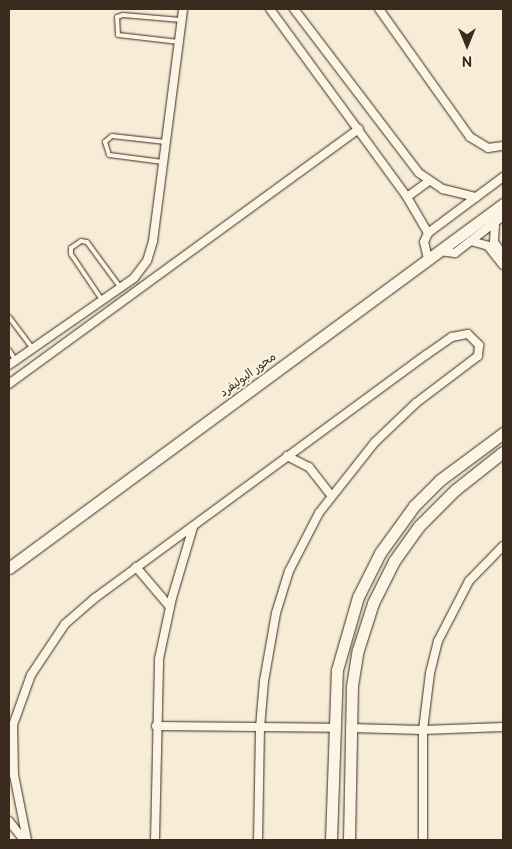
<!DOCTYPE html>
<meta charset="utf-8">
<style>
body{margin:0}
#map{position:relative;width:512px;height:849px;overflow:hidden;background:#f7ecd5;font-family:"Balsamiq Sans","Playpen Sans Arabic",sans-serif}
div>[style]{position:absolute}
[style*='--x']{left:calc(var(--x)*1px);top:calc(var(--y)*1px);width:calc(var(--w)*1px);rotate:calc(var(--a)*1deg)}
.roads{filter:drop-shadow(0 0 1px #3b2a1e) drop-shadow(0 0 1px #3b2a1e)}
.lane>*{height:4px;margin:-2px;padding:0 2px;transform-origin:2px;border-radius:2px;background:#fcf5e5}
.street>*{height:8px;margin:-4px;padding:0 4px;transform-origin:4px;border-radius:4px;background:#fcf5e5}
.secondary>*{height:11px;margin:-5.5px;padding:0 5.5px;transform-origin:5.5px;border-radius:5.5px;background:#fcf5e5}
span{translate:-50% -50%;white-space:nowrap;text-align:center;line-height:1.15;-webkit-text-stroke:4px #fcf5e5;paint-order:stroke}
.street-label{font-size:12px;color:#3b2a1e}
.frame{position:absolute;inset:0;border:10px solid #3b2a1e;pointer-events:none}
.north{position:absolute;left:442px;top:20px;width:50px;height:50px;-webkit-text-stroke:4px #fcf5e5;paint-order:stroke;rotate:180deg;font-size:14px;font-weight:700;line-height:20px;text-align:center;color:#3b2a1e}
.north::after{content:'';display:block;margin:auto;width:18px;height:22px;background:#3b2a1e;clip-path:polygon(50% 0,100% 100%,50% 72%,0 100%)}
</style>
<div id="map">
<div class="roads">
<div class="lane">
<i style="--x:179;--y:42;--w:61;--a:-173.5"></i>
<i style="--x:118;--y:35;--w:18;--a:-93"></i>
<i style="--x:117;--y:17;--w:6;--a:-18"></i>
<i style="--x:123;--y:15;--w:58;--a:4.9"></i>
<i style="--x:163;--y:162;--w:54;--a:-172.6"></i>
<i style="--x:109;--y:155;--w:14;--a:-107"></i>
<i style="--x:105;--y:142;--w:9;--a:-41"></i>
<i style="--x:112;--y:136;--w:54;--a:6.3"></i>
<i style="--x:102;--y:300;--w:55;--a:-124"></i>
<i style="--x:71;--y:254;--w:6;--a:-90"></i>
<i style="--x:71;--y:248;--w:12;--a:-35"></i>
<i style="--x:81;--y:241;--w:6;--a:9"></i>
<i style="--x:87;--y:242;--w:56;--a:53.7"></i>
<i style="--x:9;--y:317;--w:40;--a:53"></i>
<i style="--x:9;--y:350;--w:13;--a:58"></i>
</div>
<div class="street">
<i style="--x:270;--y:9;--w:233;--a:53.9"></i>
<i style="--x:407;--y:197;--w:42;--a:59.7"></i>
<i style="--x:294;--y:9;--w:206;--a:52.7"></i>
<i style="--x:419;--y:173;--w:29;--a:34"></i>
<i style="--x:443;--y:189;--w:34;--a:14"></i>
<i style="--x:379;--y:9;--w:157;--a:54.6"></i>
<i style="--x:470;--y:137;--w:21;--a:31"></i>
<i style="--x:488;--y:148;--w:15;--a:-8"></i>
<i style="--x:407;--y:197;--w:27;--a:-36"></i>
<i style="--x:495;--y:223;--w:19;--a:93"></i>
<i style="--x:494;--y:242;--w:16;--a:55"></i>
<i style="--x:471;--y:241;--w:18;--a:16"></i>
<i style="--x:488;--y:246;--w:24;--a:52"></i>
<i style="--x:440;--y:251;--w:15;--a:8"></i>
<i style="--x:455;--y:253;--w:61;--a:-37.6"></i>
<i style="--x:428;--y:259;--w:17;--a:-103"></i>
<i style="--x:424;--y:242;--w:10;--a:-66"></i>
<i style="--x:428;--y:233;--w:94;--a:-36.7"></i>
<i style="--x:9;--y:365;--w:152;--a:-34.8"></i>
<i style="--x:134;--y:278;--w:21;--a:-53"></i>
<i style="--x:147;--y:261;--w:21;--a:-73"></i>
<i style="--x:153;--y:241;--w:234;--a:-82.6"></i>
<i style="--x:9;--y:384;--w:433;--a:-36.1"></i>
<i style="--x:287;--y:456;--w:25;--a:27"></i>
<i style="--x:309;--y:467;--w:36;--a:52"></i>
<i style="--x:136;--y:567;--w:52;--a:49.6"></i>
<i style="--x:156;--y:726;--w:177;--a:0.6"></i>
<i style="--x:350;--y:728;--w:73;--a:1.6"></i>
<i style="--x:423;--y:730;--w:80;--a:-2.1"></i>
<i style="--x:9;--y:821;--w:24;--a:52"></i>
<i style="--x:27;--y:840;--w:66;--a:-101.3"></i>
<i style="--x:14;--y:775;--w:50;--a:-91.1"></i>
<i style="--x:13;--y:725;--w:53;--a:-70.2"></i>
<i style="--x:31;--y:675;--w:61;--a:-56.3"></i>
<i style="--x:65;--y:624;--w:40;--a:-41"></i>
<i style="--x:95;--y:598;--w:411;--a:-36.3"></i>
<i style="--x:426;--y:355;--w:32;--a:-35"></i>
<i style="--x:452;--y:337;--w:16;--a:-11"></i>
<i style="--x:468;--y:334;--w:16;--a:45"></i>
<i style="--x:479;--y:345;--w:11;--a:95"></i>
<i style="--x:478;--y:356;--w:78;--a:142.8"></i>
<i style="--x:416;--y:403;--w:57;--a:136.4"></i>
<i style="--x:375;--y:442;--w:90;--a:128.3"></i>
<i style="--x:319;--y:513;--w:65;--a:117.3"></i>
<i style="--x:289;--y:571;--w:44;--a:107.2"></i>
<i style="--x:276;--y:613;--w:69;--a:100"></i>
<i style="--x:264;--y:681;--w:47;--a:94.9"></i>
<i style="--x:260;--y:728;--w:112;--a:91"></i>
<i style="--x:155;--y:840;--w:181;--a:-88.7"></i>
<i style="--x:159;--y:659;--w:62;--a:-78"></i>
<i style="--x:172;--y:598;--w:74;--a:-73.5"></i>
<i style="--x:423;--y:840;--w:110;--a:-90"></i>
<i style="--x:423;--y:730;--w:57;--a:-83"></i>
<i style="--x:430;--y:673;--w:33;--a:-76"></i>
<i style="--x:438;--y:641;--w:68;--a:-62.7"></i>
<i style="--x:469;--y:581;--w:49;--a:-45.8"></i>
</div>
<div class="secondary">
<i style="--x:9;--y:568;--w:614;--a:-36.38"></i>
<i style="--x:331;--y:840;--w:170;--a:-88"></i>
<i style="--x:337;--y:670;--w:76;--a:-74"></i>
<i style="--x:358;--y:597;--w:49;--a:-63.4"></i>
<i style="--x:380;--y:553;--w:58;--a:-54.1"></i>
<i style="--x:414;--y:506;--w:37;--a:-45"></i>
<i style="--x:440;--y:480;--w:79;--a:-36.7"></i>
<i style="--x:349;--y:840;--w:154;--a:-88.9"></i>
<i style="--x:352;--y:686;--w:36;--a:-81"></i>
<i style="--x:358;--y:650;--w:49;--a:-72.3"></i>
<i style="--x:373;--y:603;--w:47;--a:-63.4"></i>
<i style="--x:394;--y:561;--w:43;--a:-54.5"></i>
<i style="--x:419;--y:526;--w:51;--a:-45"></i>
<i style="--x:455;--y:490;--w:61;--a:-38.4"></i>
</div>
</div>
<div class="street-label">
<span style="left:248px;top:375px;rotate:-36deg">محور البوليفرد</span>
</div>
<div class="frame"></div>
<div class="north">N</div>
</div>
